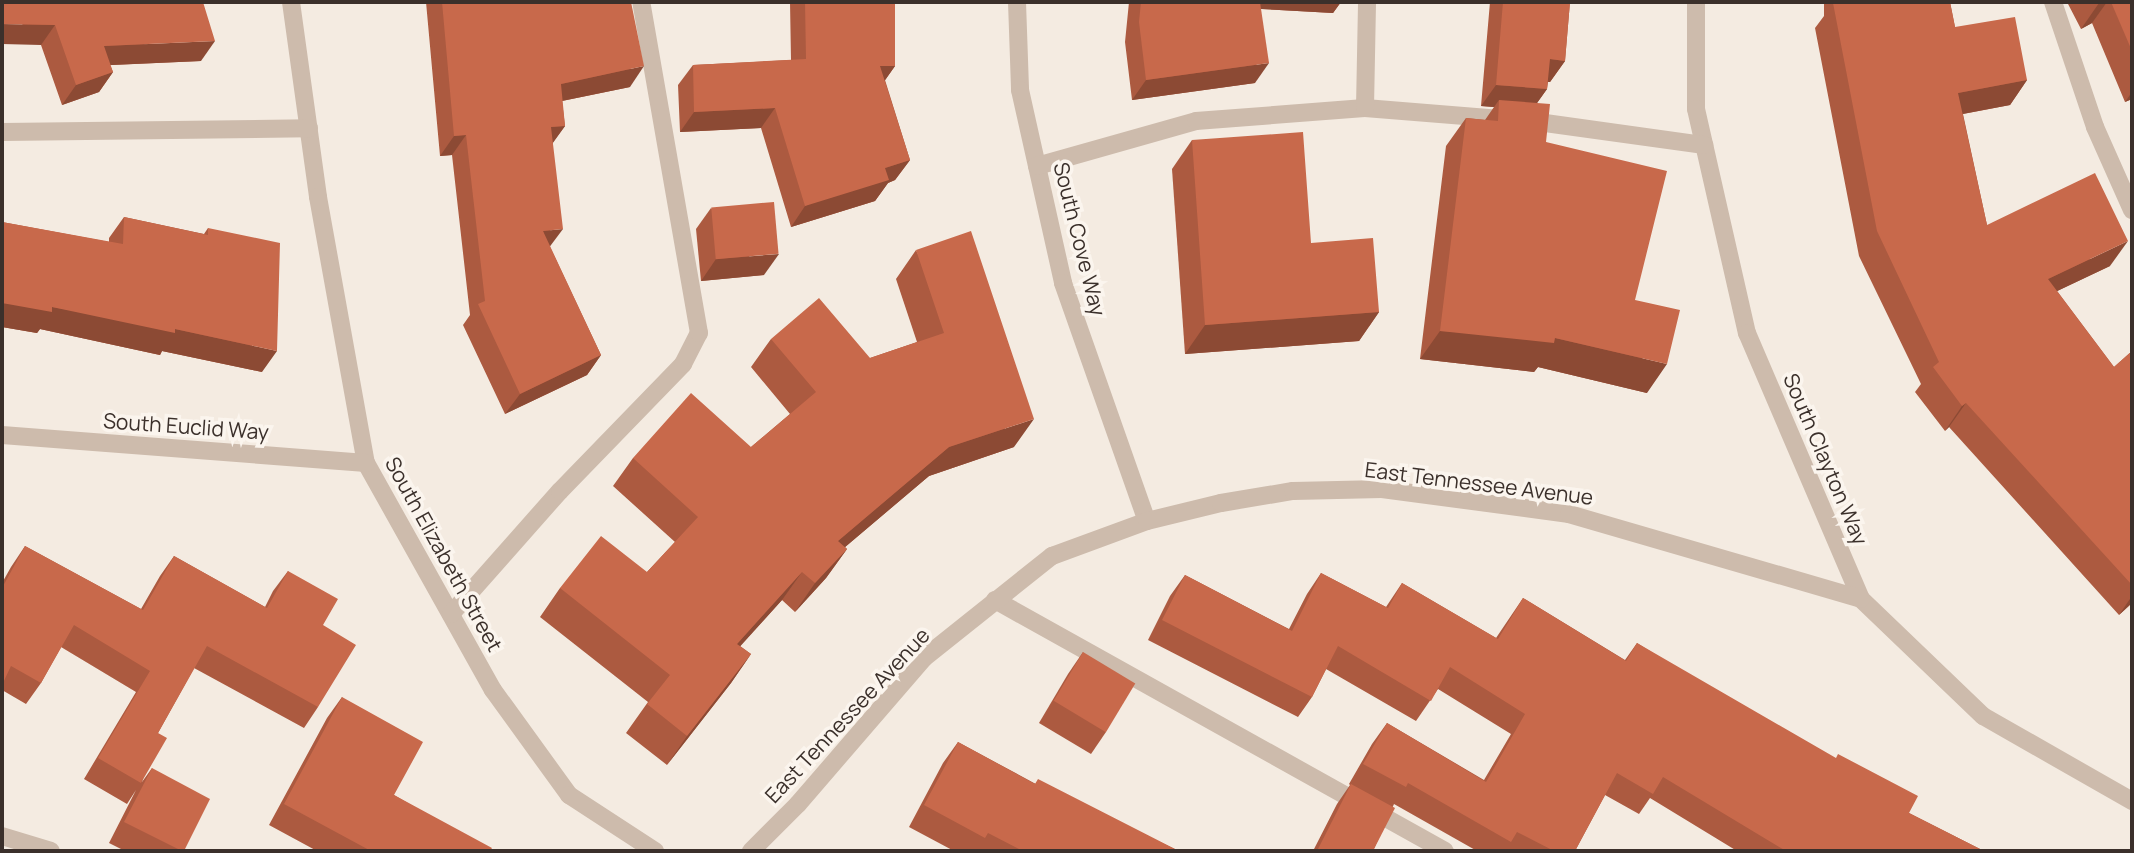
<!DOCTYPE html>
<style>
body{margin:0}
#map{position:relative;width:2134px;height:853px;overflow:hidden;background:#f4ebe1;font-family:Manrope,sans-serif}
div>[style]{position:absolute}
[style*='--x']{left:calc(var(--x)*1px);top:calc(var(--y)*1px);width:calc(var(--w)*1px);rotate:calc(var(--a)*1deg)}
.minor>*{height:18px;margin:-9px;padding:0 9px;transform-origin:9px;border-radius:9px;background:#cdbbac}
.wall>*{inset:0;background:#ac5a40}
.shaded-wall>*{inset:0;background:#8c4a34}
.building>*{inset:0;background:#c8694b;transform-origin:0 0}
span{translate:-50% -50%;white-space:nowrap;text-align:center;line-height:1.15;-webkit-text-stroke:7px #fbf5ee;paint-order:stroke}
.street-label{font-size:21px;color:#3b302b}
.frame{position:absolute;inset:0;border:4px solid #3b302b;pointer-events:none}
</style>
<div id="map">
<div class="minor">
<i style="--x:291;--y:2;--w:197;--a:82.1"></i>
<i style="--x:318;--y:197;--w:270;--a:79.8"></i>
<i style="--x:366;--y:463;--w:260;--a:60.8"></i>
<i style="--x:493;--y:690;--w:130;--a:54.1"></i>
<i style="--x:569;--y:795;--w:103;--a:33.1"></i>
<i style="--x:1017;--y:2;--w:88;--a:88"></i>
<i style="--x:1020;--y:90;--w:198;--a:77.4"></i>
<i style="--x:1063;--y:283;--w:252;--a:70.6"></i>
<i style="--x:1696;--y:2;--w:107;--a:90"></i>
<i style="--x:1696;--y:109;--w:230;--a:77.2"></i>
<i style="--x:1747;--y:333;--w:289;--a:66.8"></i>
<i style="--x:1861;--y:599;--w:169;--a:43.8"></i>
<i style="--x:1983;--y:716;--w:172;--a:29.7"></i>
<i style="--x:2053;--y:2;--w:132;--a:71.4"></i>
<i style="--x:2095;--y:127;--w:91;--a:66"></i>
<i style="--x:1365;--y:108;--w:174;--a:4.6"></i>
<i style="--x:1538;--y:122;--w:168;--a:7.9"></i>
<i style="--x:2;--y:132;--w:307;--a:-0.7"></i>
<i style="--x:1037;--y:166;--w:165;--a:-15.8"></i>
<i style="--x:1196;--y:121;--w:169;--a:-4.4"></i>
<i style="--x:1365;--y:108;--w:106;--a:-88.9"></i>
<i style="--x:2;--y:435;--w:365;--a:4.4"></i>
<i style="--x:995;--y:600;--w:515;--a:29.15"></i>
<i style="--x:451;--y:614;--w:164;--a:-48.5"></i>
<i style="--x:560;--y:491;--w:177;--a:-45.9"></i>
<i style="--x:683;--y:364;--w:35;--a:-63"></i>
<i style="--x:699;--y:333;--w:336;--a:-99.9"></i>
<i style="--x:2;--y:836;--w:51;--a:17"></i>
<i style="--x:751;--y:851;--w:66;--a:-45"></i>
<i style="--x:798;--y:804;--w:193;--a:-49.2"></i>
<i style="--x:924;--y:658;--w:164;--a:-38.6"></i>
<i style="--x:1052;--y:556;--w:101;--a:-20.2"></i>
<i style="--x:1147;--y:521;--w:76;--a:-13.7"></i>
<i style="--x:1221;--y:503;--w:73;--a:-9.5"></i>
<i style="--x:1293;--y:491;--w:89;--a:-1.3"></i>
<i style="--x:1382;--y:489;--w:189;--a:7.6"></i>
<i style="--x:1569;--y:514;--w:304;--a:16.2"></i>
</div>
<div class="wall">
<i style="clip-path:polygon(2px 2px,201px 61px,110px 65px,113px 72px,99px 92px,62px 105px,41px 45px)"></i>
<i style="clip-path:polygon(426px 2px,631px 2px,630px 87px,562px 101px,565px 126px,553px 142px,550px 247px,601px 355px,587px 375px,505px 414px,463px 325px,470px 315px,452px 155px,440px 156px)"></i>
<i style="clip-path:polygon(790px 2px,895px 2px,895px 66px,885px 80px,910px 160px,895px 180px,888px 183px,875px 201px,791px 227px,761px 128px,680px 132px,678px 85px,693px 65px,791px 60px)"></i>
<i style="clip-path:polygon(1129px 2px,1341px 2px,1333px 13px,1261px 9px,1255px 83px,1132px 100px,1125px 42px)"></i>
<i style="clip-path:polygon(1490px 2px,1570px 2px,1565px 61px,1550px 82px,1548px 82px,1547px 89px,1537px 103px,1546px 142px,1635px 300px,1647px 393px,1538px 367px,1534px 372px,1420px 359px,1446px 146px,1466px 118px,1485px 120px,1494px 107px,1481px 106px)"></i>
<i style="clip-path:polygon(1824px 2px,1950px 2px,1955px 27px,2027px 80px,2010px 105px,1963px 114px,1987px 225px,2110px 266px,2057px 291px,2114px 367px,2132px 351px,2132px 603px,2119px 615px,1949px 427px,1945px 431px,1915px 392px,1921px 384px,1859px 256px,1815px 28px,1824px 16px)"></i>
<i style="clip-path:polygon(2067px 2px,2132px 2px,2132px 99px,2125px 102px,2092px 23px,2081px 29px)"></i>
<i style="clip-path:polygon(1192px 140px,1311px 243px,1379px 312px,1359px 341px,1185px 354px,1172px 169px)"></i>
<i style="clip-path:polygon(711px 208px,764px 275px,701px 281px,696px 229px)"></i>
<i style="clip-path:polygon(124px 217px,204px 234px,208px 228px,262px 372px,162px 351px,160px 355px,40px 329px,37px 333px,2px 327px,2px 222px,109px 242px,109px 238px)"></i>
<i style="clip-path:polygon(916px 250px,1014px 447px,929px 476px,845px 547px,847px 549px,826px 578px,795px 612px,782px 600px,740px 646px,751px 654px,731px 683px,667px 765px,626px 733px,648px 702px,540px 617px,560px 588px,647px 572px,675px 542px,613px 486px,633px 458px,751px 447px,790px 414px,751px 367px,771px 339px,870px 358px,917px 342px,896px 279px)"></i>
<i style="clip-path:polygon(25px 546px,141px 609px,160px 576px,174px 556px,265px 607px,273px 591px,288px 571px,323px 625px,318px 707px,304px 728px,194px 668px,158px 733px,142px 782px,152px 768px,184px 851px,125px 851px,109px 843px,136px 790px,127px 804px,84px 779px,136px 692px,61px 647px,41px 683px,26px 704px,2px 690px,2px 583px,11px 567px)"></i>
<i style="clip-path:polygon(1321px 573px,1386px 607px,1402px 583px,1496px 638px,1523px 598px,1625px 660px,1637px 643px,1909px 813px,1984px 851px,1737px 851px,1650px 798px,1639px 814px,1605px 795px,1575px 851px,1477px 851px,1394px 804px,1373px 851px,1313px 851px,1337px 804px,1350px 785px,1349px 784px,1372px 744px,1387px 723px,1484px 780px,1511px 734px,1438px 689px,1416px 721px,1326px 669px,1312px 697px,1298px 717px,1148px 640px,1170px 596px,1185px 575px,1289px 629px,1307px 594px)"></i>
<i style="clip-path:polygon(1083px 652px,1106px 732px,1091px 754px,1039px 723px,1068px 674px)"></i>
<i style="clip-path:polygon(342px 697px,394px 795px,490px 851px,317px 851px,269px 825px,327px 718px)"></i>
<i style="clip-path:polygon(958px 742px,1034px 783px,1179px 851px,954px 851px,909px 827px,943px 763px)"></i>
</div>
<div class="shaded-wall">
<i style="clip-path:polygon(1248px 2px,1341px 2px,1333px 13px,1244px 8px)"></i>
<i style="clip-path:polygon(2102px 2px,2107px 2px,2092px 23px,2081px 29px,2099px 3px)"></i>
<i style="clip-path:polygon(2px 24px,55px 25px,41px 45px,2px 44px)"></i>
<i style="clip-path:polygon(215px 41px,201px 61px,90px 66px,104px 46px)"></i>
<i style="clip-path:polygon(1550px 59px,1565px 61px,1550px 82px,1535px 81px)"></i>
<i style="clip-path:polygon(1269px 63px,1255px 83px,1132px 100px,1146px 80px)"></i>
<i style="clip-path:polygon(644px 66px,630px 87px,547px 104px,561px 84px)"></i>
<i style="clip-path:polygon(880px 66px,895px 66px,881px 86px)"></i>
<i style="clip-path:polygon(113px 72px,99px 92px,62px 105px,76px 85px)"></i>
<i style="clip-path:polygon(2027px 80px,2010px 105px,1941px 118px,1958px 93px)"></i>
<i style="clip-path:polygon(1496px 85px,1547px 89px,1532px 110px,1499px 100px,1494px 107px,1481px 106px)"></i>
<i style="clip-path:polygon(2132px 92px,2132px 99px,2125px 102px)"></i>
<i style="clip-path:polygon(775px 108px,761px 128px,680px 132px,694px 112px)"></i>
<i style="clip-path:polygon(565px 126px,550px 147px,551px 127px)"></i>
<i style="clip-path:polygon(466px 135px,452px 155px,440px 156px,454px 136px)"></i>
<i style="clip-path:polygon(910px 160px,895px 180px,888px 183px,875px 201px,791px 227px,805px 206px,885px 168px)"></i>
<i style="clip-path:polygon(563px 229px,548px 249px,543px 231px)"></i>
<i style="clip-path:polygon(2128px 241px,2110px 266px,2030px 304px,2048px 279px)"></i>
<i style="clip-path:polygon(779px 254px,764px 275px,701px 281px,716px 259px)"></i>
<i style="clip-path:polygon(2px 303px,52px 307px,175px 329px,277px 351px,262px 372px,162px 351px,160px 355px,40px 329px,37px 333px,2px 327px)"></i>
<i style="clip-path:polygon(1379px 312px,1359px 341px,1185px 354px,1205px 325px)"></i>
<i style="clip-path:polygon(1440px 331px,1555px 338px,1667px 364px,1647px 393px,1538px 367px,1534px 372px,1420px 359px)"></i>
<i style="clip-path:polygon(601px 355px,587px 375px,505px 414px,520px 394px)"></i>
<i style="clip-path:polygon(1966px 403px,1949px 427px,1945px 431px,1962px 406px)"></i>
<i style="clip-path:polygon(1034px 419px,1014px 447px,929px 476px,818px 570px,838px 541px,949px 447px)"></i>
<i style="clip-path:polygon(847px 549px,826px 578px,795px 612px,815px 583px)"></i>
<i style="clip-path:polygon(802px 572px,782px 600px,717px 672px,737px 644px)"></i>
<i style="clip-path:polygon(2132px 596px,2132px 603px,2119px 615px)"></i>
<i style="clip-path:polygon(751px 654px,731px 683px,667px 765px,687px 736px)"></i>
</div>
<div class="building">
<i style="clip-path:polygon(2px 2px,203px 2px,215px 41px,104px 46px,113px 72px,76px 85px,55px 25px,2px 24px)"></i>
<i style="clip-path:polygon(442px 2px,631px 2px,644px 66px,561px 84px,565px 126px,551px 127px,563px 229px,543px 231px,601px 355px,520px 394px,478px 304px,485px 301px,466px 135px,454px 136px)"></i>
<i style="clip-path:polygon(805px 2px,895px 2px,895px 66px,880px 66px,910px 160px,885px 168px,889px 180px,805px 206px,775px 108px,694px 112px,693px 65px,806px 59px)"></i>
<i style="clip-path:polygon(1141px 2px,1260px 2px,1269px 63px,1146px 80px,1139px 22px)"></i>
<i style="clip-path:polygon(1503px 2px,1570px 2px,1565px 61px,1550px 59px,1547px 89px,1496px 85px)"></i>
<i style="clip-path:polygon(1839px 2px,1950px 2px,1955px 27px,2015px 17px,2027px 80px,1958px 93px,1987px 225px,2095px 173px,2128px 241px,2048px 279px,2114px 367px,2132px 351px,2132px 585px,1966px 403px,1962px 406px,1933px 367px,1939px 362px,1877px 231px,1833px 3px)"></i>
<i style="clip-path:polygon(2111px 2px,2132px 2px,2132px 51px)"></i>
<i style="clip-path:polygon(1499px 100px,1550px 104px,1546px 142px,1667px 171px,1635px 300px,1680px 310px,1667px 364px,1555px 338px,1554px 343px,1440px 331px,1466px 118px,1498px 121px)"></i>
<i style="clip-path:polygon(1303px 132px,1311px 243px,1373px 238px,1379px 312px,1205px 325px,1192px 140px)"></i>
<i style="left:774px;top:202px;width:52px;height:63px;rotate:85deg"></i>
<i style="clip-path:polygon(124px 217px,208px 235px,208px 228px,280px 243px,277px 351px,175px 329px,175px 333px,52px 307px,52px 312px,2px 303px,2px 222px,123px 244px)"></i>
<i style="clip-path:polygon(971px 231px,1034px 419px,949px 447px,838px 541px,847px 549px,815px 583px,802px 572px,737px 644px,751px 654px,687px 736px,647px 704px,670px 675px,560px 588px,601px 536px,647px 572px,698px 517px,633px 458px,691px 393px,751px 447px,816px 392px,771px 339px,819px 298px,870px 358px,944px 333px,916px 250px)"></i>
<i style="clip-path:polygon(25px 546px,143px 610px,174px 556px,267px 608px,288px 571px,338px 599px,323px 625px,356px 645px,318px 707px,207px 646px,158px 733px,167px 738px,141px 783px,98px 758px,150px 671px,74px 625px,41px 683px,11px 666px,2px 685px,2px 588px)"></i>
<i style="clip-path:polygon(1321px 573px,1388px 608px,1402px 583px,1498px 639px,1523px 598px,1626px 661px,1637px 643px,1836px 758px,1838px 754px,1918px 796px,1909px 813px,1984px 851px,1786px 851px,1663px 777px,1653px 794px,1617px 773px,1575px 851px,1554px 851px,1517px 832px,1511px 842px,1408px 783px,1406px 787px,1363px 764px,1387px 723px,1486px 782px,1525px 714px,1450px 667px,1431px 701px,1338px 646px,1312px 697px,1162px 620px,1185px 575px,1292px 631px)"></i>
<i style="left:1083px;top:652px;width:61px;height:57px;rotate:31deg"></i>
<i style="clip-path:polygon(342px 697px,423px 742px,394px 795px,492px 848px,490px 851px,371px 851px,284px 804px)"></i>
<i style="clip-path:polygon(958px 742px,1035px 784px,1038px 779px,1179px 851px,1023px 851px,988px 833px,985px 838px,924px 805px)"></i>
<i style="clip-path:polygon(152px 768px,210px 799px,184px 851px,182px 851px,124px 822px)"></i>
<i style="clip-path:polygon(1351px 784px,1395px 808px,1373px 851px,1317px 851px)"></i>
</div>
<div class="street-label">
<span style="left:1080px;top:239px;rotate:76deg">South Cove Way</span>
<span style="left:186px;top:426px;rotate:4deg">South Euclid Way</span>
<span style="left:1826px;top:459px;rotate:67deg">South Clayton Way</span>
<span style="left:1479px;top:483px;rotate:7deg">East Tennessee Avenue</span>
<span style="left:444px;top:554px;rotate:61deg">South Elizabeth Street</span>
<span style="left:847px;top:715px;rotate:-47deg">East Tennessee Avenue</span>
</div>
<div class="frame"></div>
</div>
